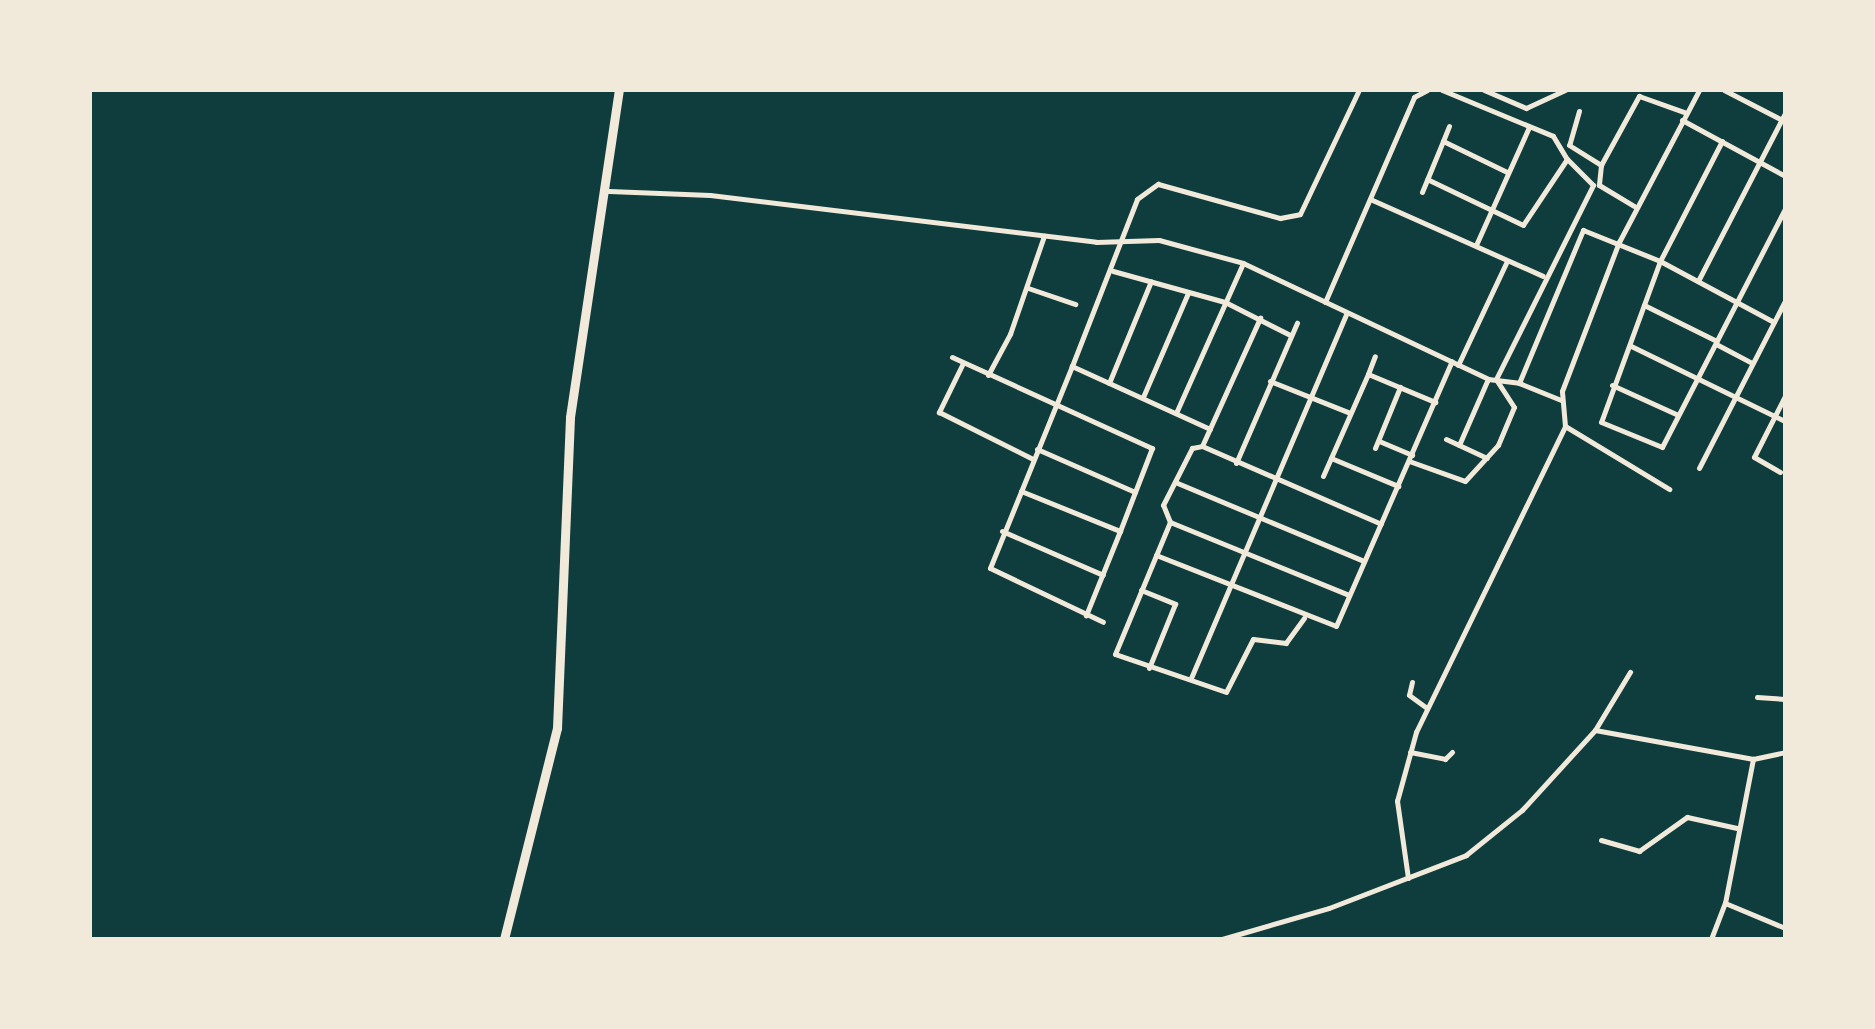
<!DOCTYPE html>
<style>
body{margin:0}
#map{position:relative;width:1875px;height:1029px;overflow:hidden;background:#0f3d3e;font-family:"Roboto Serif",serif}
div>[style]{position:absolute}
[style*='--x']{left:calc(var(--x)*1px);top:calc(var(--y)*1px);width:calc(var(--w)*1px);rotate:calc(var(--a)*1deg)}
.minor>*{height:5px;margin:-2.5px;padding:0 2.5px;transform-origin:2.5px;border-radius:2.5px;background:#f1e9da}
.primary>*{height:9px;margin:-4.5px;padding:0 4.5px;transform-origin:4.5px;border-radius:4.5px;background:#f1e9da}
span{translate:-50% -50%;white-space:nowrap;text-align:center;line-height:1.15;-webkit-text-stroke:9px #f1e9da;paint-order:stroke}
.frame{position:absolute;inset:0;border:92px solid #f1e9da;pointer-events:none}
</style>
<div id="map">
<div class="minor">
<i style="--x:1442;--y:90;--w:120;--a:22.5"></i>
<i style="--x:1553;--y:136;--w:27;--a:59"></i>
<i style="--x:1484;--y:90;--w:46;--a:23.2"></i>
<i style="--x:1526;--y:108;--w:43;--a:-24.8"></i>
<i style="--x:1724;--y:90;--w:68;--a:27.3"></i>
<i style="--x:1579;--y:111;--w:35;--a:106"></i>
<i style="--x:1569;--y:145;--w:38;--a:32"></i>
<i style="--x:1601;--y:165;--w:20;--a:96"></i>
<i style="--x:1599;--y:185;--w:41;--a:31"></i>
<i style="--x:1682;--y:120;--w:117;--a:28.5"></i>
<i style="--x:1443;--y:141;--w:16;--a:-68"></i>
<i style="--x:1722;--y:141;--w:135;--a:117.3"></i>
<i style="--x:1660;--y:261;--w:171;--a:110.1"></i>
<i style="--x:1601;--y:422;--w:66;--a:22.3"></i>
<i style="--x:1662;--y:447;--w:268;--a:-62.7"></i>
<i style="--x:1601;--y:165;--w:79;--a:-61.2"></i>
<i style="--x:1639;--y:96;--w:48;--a:19.6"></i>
<i style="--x:609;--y:191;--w:101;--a:2.3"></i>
<i style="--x:710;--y:195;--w:389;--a:6.9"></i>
<i style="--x:1096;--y:242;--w:63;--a:-1.8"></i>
<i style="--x:1159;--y:240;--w:87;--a:15.3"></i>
<i style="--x:1243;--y:263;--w:271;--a:25.3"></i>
<i style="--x:1488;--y:379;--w:31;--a:7"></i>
<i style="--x:1422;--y:192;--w:55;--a:-67.6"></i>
<i style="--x:1443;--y:141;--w:71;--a:25.8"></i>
<i style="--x:1370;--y:199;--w:189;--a:24"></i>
<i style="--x:1476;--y:245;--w:129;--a:-65.8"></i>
<i style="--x:1113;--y:271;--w:116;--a:15.5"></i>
<i style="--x:1225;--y:302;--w:73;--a:26.9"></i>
<i style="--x:1698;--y:281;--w:189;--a:-62.6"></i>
<i style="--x:1028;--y:288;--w:50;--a:18.8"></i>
<i style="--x:1325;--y:302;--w:223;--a:-66.5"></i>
<i style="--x:1414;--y:97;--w:15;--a:-28"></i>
<i style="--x:1644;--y:305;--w:81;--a:26.3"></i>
<i style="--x:1716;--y:344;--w:41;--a:27.8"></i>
<i style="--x:1631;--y:346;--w:171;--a:26"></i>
<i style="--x:952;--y:357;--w:220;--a:24.5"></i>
<i style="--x:1152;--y:448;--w:89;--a:111.1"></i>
<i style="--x:963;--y:363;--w:55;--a:116.1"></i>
<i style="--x:939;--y:412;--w:105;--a:26.6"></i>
<i style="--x:1458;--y:365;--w:115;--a:-64.8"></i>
<i style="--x:1072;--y:366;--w:218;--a:112.1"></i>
<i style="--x:990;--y:568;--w:125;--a:25.5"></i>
<i style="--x:1368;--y:374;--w:19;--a:-69"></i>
<i style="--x:988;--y:375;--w:47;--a:-61.8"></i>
<i style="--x:1010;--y:334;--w:104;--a:-70.9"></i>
<i style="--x:1270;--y:381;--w:86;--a:21.8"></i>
<i style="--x:1109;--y:383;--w:110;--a:-67.6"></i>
<i style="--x:1612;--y:385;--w:72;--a:24.4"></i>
<i style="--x:1143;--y:397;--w:113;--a:-66.6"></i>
<i style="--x:1561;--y:400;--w:45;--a:-158"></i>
<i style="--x:1519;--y:383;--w:166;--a:-67.3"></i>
<i style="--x:1583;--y:230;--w:83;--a:21.9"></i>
<i style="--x:1660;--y:261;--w:129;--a:28.2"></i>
<i style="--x:1176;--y:413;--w:164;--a:-65.9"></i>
<i style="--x:1565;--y:426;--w:122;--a:31.2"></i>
<i style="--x:1210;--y:429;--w:152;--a:-155.5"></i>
<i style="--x:1072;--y:366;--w:179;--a:-68.7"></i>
<i style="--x:1137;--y:199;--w:26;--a:-36"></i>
<i style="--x:1158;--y:184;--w:127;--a:15.6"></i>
<i style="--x:1280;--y:218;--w:20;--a:-11"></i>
<i style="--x:1300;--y:214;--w:137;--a:-64.6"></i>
<i style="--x:1446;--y:439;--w:45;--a:24.9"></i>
<i style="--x:1379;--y:441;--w:36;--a:23"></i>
<i style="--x:1459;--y:445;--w:72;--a:-66.3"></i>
<i style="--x:1202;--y:446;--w:141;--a:-65.6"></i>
<i style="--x:1375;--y:448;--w:66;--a:-67.7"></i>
<i style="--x:1037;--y:449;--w:107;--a:23.7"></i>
<i style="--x:1331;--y:458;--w:73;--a:22.7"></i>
<i style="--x:1409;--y:461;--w:59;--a:19.7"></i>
<i style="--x:1465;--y:481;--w:49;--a:-47.5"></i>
<i style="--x:1498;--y:445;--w:41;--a:-67.2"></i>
<i style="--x:1514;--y:407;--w:33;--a:-123"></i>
<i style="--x:1496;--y:379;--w:217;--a:-63.4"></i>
<i style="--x:1593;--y:185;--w:37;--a:-135"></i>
<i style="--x:1567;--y:159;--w:79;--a:123.7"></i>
<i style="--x:1523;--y:225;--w:106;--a:-154.4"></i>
<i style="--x:1236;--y:463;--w:153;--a:-66.5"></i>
<i style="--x:1699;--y:468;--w:188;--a:-62.8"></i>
<i style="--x:1780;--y:472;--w:30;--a:-150"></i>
<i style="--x:1754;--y:457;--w:68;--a:-63.1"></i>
<i style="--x:1323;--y:476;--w:111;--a:-66.2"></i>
<i style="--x:1368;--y:374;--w:73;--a:22.7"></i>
<i style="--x:1175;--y:482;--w:205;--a:22.7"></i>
<i style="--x:1021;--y:491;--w:107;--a:22"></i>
<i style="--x:1120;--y:531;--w:91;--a:112"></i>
<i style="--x:1170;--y:522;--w:193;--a:22.2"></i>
<i style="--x:1002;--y:531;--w:110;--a:23.5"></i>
<i style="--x:1156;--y:555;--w:193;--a:21.5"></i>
<i style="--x:1336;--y:626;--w:289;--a:-66.4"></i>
<i style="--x:1141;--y:590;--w:37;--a:22"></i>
<i style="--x:1175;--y:604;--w:69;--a:112.1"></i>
<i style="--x:1304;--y:618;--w:31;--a:126"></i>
<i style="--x:1286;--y:643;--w:33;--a:-173"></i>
<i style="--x:1253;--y:639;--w:59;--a:117"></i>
<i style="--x:1226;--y:692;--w:117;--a:-161.1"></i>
<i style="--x:1115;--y:654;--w:143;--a:-67.4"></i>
<i style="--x:1170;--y:522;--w:18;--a:-112"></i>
<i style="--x:1163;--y:505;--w:64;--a:-63"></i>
<i style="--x:1192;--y:448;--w:10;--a:-11"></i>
<i style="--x:1202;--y:446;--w:195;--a:23.5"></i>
<i style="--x:1191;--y:678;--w:397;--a:-66.9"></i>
<i style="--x:1412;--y:682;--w:13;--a:103"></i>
<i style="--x:1409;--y:695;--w:22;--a:36"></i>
<i style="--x:1757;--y:697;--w:28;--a:4"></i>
<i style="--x:1595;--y:730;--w:68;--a:-58.9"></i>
<i style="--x:1410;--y:752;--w:36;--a:11"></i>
<i style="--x:1445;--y:759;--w:10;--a:-45"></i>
<i style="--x:1601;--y:840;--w:40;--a:16"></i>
<i style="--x:1639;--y:851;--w:59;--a:-35.3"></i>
<i style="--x:1687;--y:817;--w:51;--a:12.4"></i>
<i style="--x:1408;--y:878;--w:78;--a:-98.1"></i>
<i style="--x:1397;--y:801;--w:72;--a:-74.6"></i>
<i style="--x:1416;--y:732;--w:340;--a:-64"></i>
<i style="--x:1565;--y:426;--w:35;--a:-95"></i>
<i style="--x:1562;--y:391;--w:160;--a:-69.1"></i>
<i style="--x:1619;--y:242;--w:172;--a:-62.2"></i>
<i style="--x:1725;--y:903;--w:65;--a:22.6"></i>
<i style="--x:1222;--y:939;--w:111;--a:-16.2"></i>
<i style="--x:1329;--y:908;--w:147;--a:-21.1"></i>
<i style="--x:1466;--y:855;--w:72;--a:-38.8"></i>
<i style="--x:1522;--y:810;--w:108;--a:-47.6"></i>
<i style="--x:1595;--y:730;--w:161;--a:10.4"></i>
<i style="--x:1753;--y:759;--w:33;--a:-12"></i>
<i style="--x:1711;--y:939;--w:39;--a:-69"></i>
<i style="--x:1725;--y:903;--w:147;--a:-79"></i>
</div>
<div class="primary">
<i style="--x:504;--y:939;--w:218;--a:-75.9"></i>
<i style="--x:557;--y:728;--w:311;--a:-87.6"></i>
<i style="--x:570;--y:417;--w:331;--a:-81.5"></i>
</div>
<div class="frame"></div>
</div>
